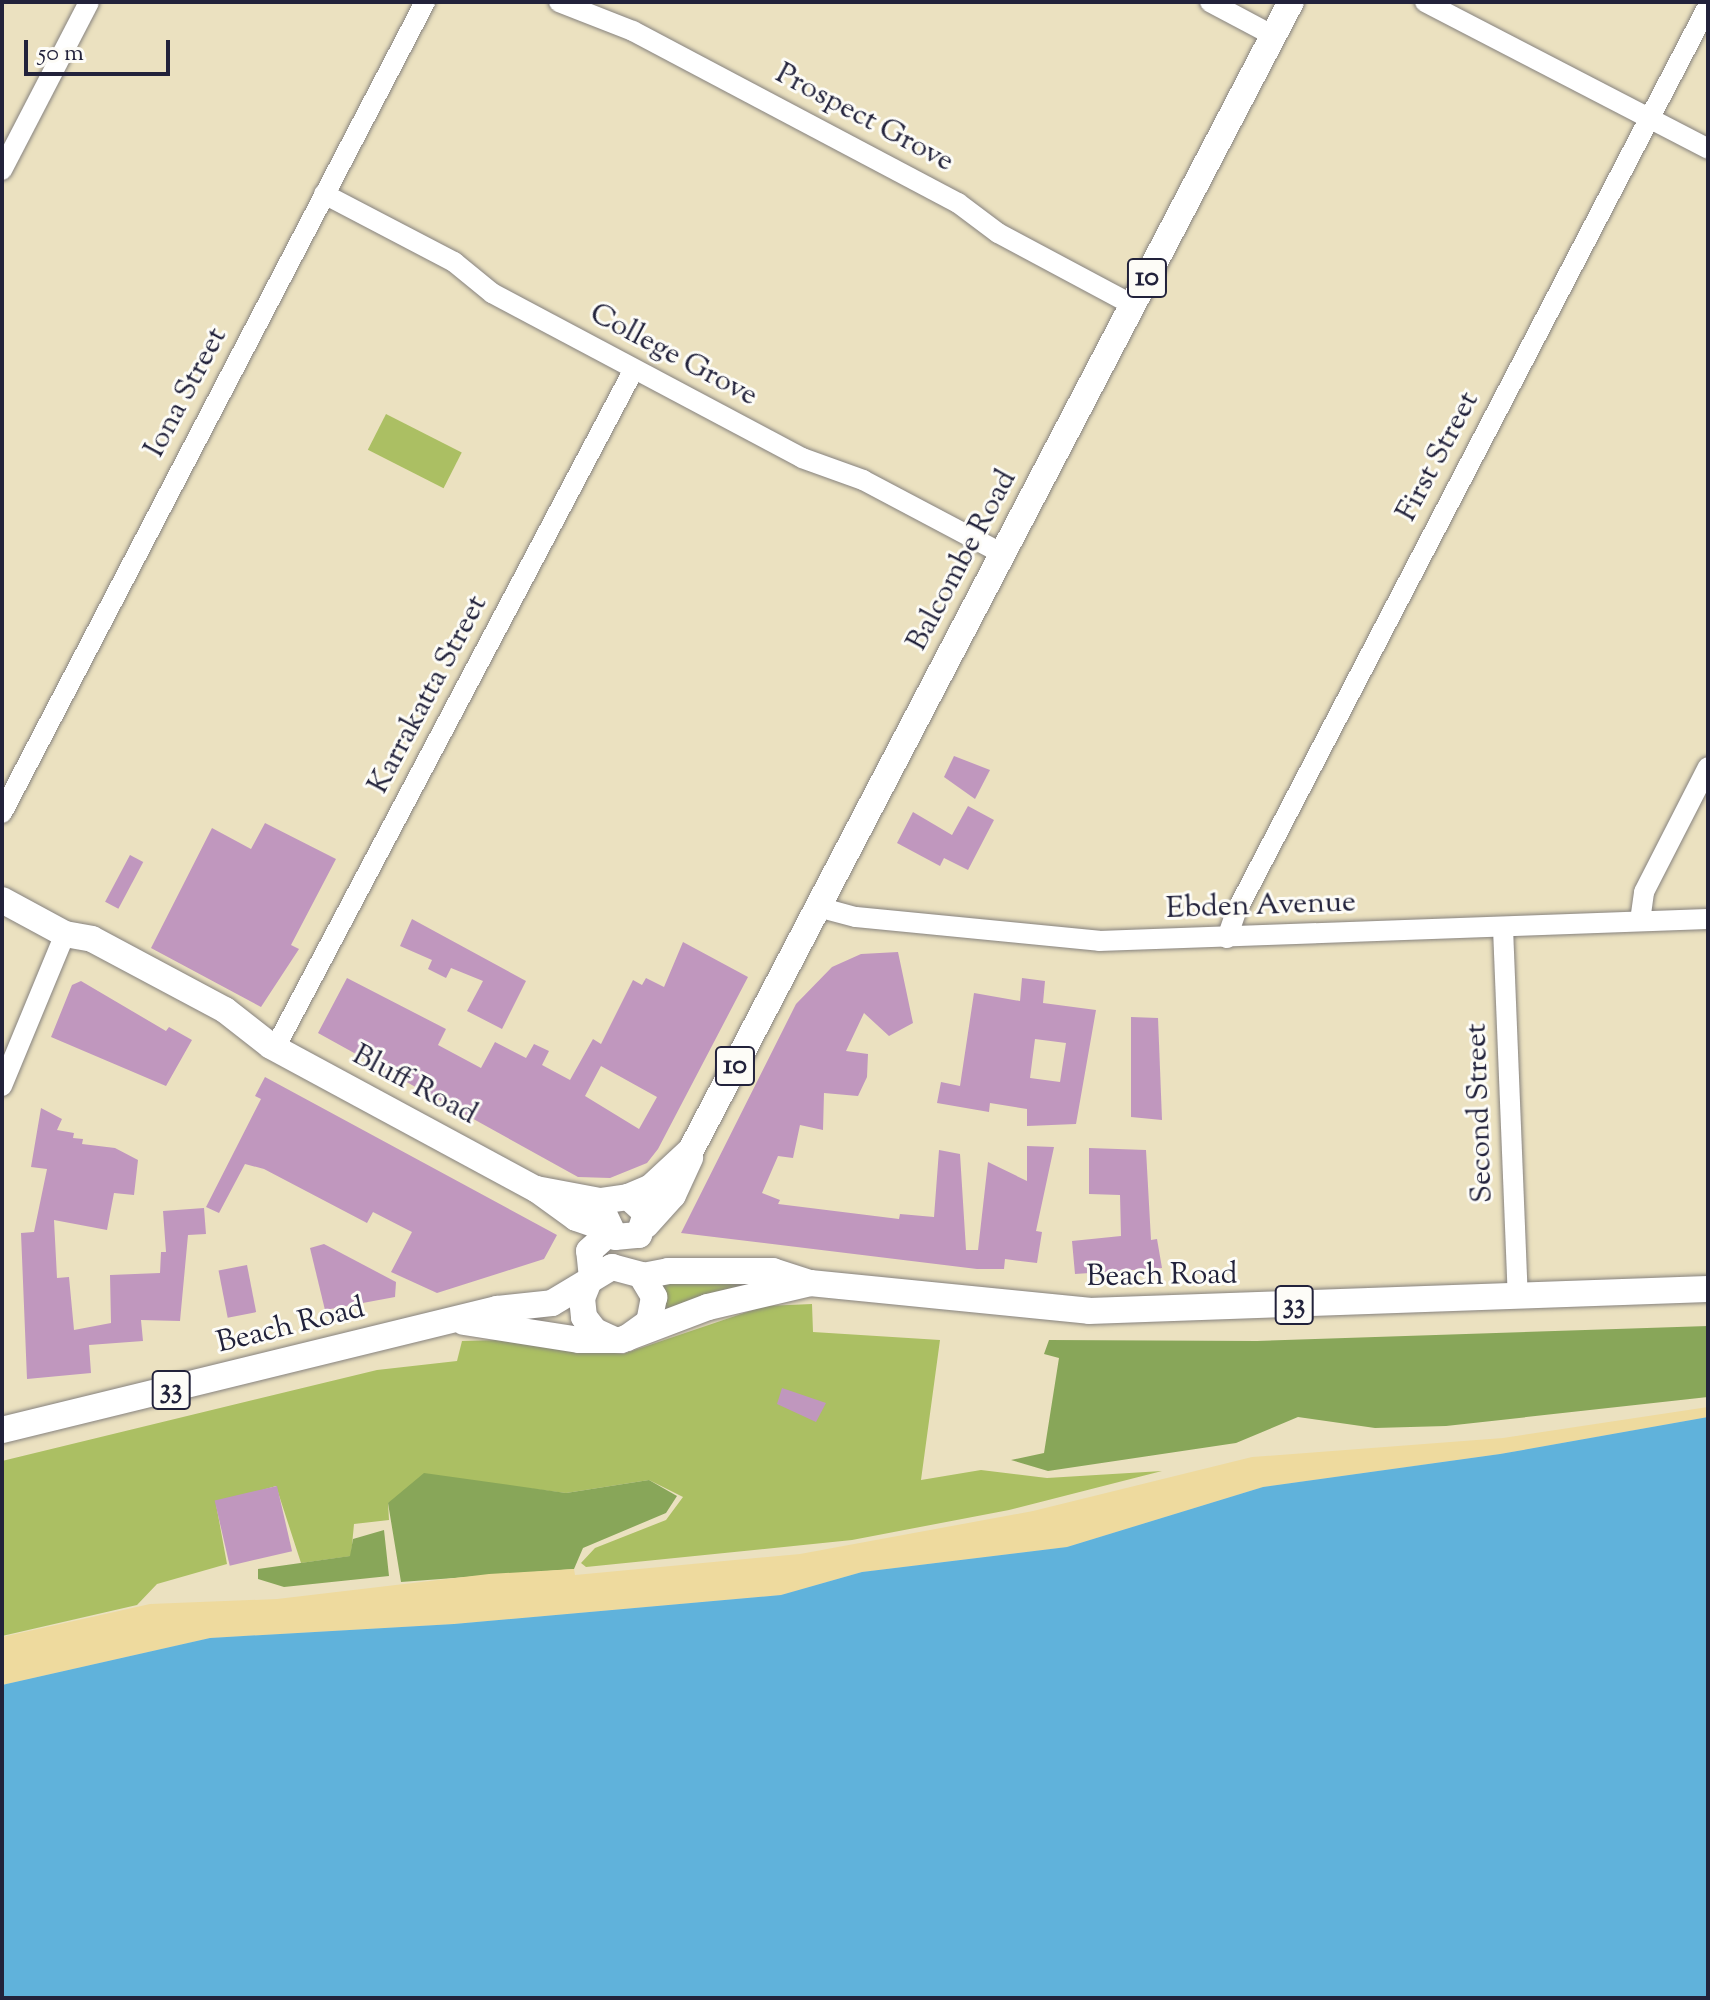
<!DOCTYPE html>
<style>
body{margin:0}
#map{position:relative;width:1710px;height:2000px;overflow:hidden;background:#ebe1c0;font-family:"Sorts Mill Goudy",serif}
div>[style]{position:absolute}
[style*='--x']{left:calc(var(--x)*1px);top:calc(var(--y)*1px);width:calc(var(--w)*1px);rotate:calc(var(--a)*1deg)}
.green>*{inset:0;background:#abbf63;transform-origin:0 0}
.forest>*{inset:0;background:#88a659}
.sand>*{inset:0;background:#eeda9e}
.water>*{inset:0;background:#60b2db}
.building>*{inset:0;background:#c097be;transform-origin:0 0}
.roads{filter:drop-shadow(0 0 2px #86827e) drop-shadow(0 0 2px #86827e)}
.minor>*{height:20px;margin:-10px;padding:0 10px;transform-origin:10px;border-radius:10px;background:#fff}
.major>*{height:26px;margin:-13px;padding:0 13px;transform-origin:13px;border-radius:13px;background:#fff}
span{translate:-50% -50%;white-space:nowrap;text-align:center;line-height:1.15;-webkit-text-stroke:6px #fdfcf7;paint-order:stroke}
.shield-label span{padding:2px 6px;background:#fdfcf7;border:2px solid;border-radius:6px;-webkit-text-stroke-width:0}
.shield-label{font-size:28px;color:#22223b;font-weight:700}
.street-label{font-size:30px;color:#22223b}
.frame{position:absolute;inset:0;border:4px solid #22223b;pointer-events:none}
.scale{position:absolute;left:24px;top:40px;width:146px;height:36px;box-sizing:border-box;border:4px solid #22223b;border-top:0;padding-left:10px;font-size:24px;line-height:28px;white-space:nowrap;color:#22223b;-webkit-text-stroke:6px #fdfcf7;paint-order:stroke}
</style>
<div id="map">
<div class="green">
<i style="left:386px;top:414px;width:85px;height:40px;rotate:27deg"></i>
<i style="clip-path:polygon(747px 1279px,747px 1286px,663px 1312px,662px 1284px)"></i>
<i style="clip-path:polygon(812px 1304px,813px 1332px,940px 1340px,921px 1480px,981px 1470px,1047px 1478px,1162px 1471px,1009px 1510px,852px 1540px,586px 1567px,581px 1563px,595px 1548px,666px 1520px,683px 1497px,649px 1480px,566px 1493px,509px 1486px,388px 1503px,389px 1520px,354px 1524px,351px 1556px,301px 1563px,276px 1486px,216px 1504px,227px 1564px,157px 1584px,137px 1605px,2px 1636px,2px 1461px,377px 1370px,457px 1361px,462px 1341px,503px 1340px,623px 1354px,765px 1306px)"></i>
</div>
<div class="forest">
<i style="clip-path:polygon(1708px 1326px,1708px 1397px,1446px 1426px,1375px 1428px,1298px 1417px,1236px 1443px,1048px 1471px,1011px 1460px,1044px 1453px,1059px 1358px,1044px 1354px,1049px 1340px,1257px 1341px)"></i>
<i style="clip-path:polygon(424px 1473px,566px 1493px,649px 1480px,677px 1496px,666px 1513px,583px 1548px,574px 1569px,401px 1582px,388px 1503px)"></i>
<i style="clip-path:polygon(384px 1530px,389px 1576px,284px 1587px,258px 1579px,258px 1569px,350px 1556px,353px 1539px)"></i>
</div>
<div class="sand">
<i style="clip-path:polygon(1708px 1407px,1708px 1417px,1500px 1454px,1263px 1487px,1067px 1547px,862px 1572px,781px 1595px,454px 1624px,210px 1638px,2px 1685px,2px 1637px,150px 1604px,277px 1599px,489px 1574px,574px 1569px,575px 1575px,800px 1554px,1033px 1511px,1252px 1457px,1503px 1438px)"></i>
</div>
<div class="water">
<i style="clip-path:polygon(1708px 1417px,1708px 1998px,2px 1998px,2px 1685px,210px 1638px,454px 1624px,781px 1595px,862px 1572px,1067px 1547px,1263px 1487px,1500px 1454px)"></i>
</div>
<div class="building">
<i style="clip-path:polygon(954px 756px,990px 770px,975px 799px,944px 777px)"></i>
<i style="clip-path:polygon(968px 806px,994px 820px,968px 870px,944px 858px,940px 866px,897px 843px,913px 812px,952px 835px)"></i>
<i style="clip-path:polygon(265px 823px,336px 859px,291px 945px,299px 949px,261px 1007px,151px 948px,212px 828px,251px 849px)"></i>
<i style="left:130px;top:855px;width:15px;height:53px;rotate:28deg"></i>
<i style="clip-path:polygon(412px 919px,526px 981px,502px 1029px,467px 1011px,483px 981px,451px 968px,446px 978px,428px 969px,432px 960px,400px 946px)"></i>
<i style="clip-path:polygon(evenodd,683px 942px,748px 977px,658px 1149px,647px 1163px,610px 1178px,578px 1177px,318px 1033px,347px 978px,446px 1029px,438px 1045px,481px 1068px,495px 1042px,526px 1058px,534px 1044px,549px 1051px,542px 1065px,570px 1080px,593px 1039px,601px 1044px,633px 980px,642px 985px,646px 978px,664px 987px,683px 942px,601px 1066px,657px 1097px,639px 1129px,585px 1096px,601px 1066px)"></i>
<i style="clip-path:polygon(898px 952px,913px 1023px,889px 1036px,864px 1013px,846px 1051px,868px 1054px,867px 1077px,858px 1096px,824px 1093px,823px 1130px,800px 1125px,793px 1158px,778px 1156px,762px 1193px,780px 1200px,778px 1204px,899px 1219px,900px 1214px,934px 1217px,939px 1150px,960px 1154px,966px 1250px,978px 1250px,988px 1162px,1027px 1181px,1027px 1146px,1054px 1147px,1036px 1231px,1042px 1232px,1037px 1263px,1005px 1259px,1004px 1269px,977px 1269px,681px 1233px,796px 1004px,832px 967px,861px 954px)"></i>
<i style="clip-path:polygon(evenodd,1022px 978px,1045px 981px,1043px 1003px,1096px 1010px,1076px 1124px,1027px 1126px,1027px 1109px,990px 1103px,989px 1112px,937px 1103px,941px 1082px,960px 1086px,974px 993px,1020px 1001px,1022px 978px,1035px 1039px,1066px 1043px,1060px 1082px,1030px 1078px,1035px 1039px)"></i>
<i style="clip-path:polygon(81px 981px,166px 1031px,169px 1027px,192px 1040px,166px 1086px,51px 1037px,72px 985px)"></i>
<i style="clip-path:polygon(1131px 1017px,1158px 1018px,1162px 1120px,1131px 1117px)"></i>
<i style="clip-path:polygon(265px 1077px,557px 1235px,544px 1259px,437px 1293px,391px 1272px,412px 1232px,373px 1212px,367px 1223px,264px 1169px,245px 1164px,219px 1213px,206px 1207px,261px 1099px,255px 1096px)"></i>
<i style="clip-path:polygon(41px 1108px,62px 1119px,57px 1130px,74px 1133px,73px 1138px,83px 1139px,82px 1144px,115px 1148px,138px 1160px,134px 1195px,114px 1193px,107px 1230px,54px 1220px,57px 1278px,69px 1277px,74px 1330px,111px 1323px,110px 1275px,160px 1273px,161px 1252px,166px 1252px,163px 1211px,204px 1208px,206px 1234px,188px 1235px,180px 1321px,141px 1320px,143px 1341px,89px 1345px,91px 1373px,27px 1379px,21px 1233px,34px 1232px,47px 1169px,31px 1167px)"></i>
<i style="clip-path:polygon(1089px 1148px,1146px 1150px,1151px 1240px,1157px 1239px,1162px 1268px,1075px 1274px,1072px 1241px,1121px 1236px,1120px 1195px,1089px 1194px)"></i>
<i style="clip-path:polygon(324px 1244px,396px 1282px,395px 1297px,325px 1310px,310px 1248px)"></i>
<i style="left:247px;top:1265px;width:48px;height:29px;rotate:79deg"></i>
<i style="clip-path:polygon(782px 1388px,826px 1403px,816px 1422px,777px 1404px)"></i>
<i style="left:277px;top:1486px;width:67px;height:64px;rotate:77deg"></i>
</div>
<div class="roads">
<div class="minor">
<i style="--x:559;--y:2;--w:79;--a:21.4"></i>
<i style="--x:633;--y:31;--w:368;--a:27.9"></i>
<i style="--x:958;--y:203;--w:50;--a:36.9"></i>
<i style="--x:998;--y:233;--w:153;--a:28.1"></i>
<i style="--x:1210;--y:2;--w:72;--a:28"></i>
<i style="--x:1425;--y:2;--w:319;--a:27.4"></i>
<i style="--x:2;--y:170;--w:189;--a:-62.6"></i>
<i style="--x:324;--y:194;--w:147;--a:27.6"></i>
<i style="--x:454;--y:262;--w:49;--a:39.2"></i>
<i style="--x:492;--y:293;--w:351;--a:28"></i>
<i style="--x:802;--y:458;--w:65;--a:19.8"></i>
<i style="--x:863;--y:480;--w:158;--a:27.9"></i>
<i style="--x:2;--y:813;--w:915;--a:-62.45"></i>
<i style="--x:818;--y:907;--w:39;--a:15"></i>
<i style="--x:856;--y:917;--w:244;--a:5.6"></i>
<i style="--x:1099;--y:941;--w:609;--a:-2.07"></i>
<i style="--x:1640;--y:921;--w:29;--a:-82"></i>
<i style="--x:1644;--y:892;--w:140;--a:-62.9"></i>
<i style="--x:1503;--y:928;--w:368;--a:87.7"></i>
<i style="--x:1227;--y:938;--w:28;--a:-71"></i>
<i style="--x:1236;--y:912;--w:1022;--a:-62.48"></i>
<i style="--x:275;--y:1048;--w:768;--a:-62.13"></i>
<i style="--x:2;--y:1086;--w:165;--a:-67.5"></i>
</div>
<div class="major">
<i style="--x:2;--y:900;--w:72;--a:28.4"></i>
<i style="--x:65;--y:934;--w:27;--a:10"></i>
<i style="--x:92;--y:939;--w:151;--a:28.1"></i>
<i style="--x:225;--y:1010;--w:58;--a:38"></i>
<i style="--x:271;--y:1046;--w:301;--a:28.4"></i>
<i style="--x:536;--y:1189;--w:49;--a:35.9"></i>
<i style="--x:576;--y:1218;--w:34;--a:19"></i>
<i style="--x:536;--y:1189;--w:65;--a:10.6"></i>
<i style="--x:600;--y:1201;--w:28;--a:-8"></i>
<i style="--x:628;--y:1197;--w:25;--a:-23"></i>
<i style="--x:651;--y:1187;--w:54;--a:-42.8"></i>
<i style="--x:691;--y:1150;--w:1295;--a:-62.41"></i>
<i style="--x:605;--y:1216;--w:23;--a:65"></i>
<i style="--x:615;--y:1237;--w:24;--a:-5"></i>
<i style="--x:639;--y:1235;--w:23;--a:-72"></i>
<i style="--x:646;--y:1213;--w:24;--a:-138"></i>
<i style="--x:646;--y:1225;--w:40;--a:-48"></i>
<i style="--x:673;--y:1195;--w:41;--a:-65.3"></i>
<i style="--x:643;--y:1276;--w:25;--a:-11"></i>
<i style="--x:668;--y:1271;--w:105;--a:0"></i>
<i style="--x:773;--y:1271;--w:39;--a:18"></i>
<i style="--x:810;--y:1283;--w:280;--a:5.7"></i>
<i style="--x:1089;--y:1311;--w:619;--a:-2.04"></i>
<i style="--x:592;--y:1278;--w:27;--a:-96"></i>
<i style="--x:589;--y:1251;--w:28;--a:-42"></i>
<i style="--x:589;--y:1281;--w:18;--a:112"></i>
<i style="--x:582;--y:1298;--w:19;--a:84"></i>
<i style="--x:584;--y:1317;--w:18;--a:52"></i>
<i style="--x:595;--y:1331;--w:21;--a:25"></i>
<i style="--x:464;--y:1322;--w:116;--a:8.9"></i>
<i style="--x:579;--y:1340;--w:42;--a:0"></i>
<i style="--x:621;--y:1340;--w:93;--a:-20.8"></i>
<i style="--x:708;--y:1307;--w:105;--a:-13.2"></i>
<i style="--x:2;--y:1430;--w:510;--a:-13.74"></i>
<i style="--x:497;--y:1309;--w:55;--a:-6.2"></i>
<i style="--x:552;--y:1303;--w:70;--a:-31"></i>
<i style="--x:612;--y:1267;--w:30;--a:15"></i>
<i style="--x:641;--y:1275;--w:26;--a:59"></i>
<i style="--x:654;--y:1297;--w:25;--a:101"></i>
<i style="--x:649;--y:1322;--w:27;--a:144"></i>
</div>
</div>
<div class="shield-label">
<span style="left:1147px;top:278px">10</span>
<span style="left:735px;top:1066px">10</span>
<span style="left:1294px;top:1305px">33</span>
<span style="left:171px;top:1390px">33</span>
</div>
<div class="street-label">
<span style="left:864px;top:119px;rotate:28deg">Prospect Grove</span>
<span style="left:673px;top:356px;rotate:28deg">College Grove</span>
<span style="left:187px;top:393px;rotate:-62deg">Iona Street</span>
<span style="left:1439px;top:457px;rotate:-62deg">First Street</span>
<span style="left:963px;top:561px;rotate:-62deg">Balcombe Road</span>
<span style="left:429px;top:695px;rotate:-62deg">Karrakatta Street</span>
<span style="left:1261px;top:907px;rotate:-2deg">Ebden Avenue</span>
<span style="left:414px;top:1086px;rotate:28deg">Bluff Road</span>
<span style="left:1481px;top:1113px;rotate:-92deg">Second Street</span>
<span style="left:1162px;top:1277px;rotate:-1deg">Beach Road</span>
<span style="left:291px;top:1327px;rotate:-14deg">Beach Road</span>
</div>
<div class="frame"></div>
<div class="scale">50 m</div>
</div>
